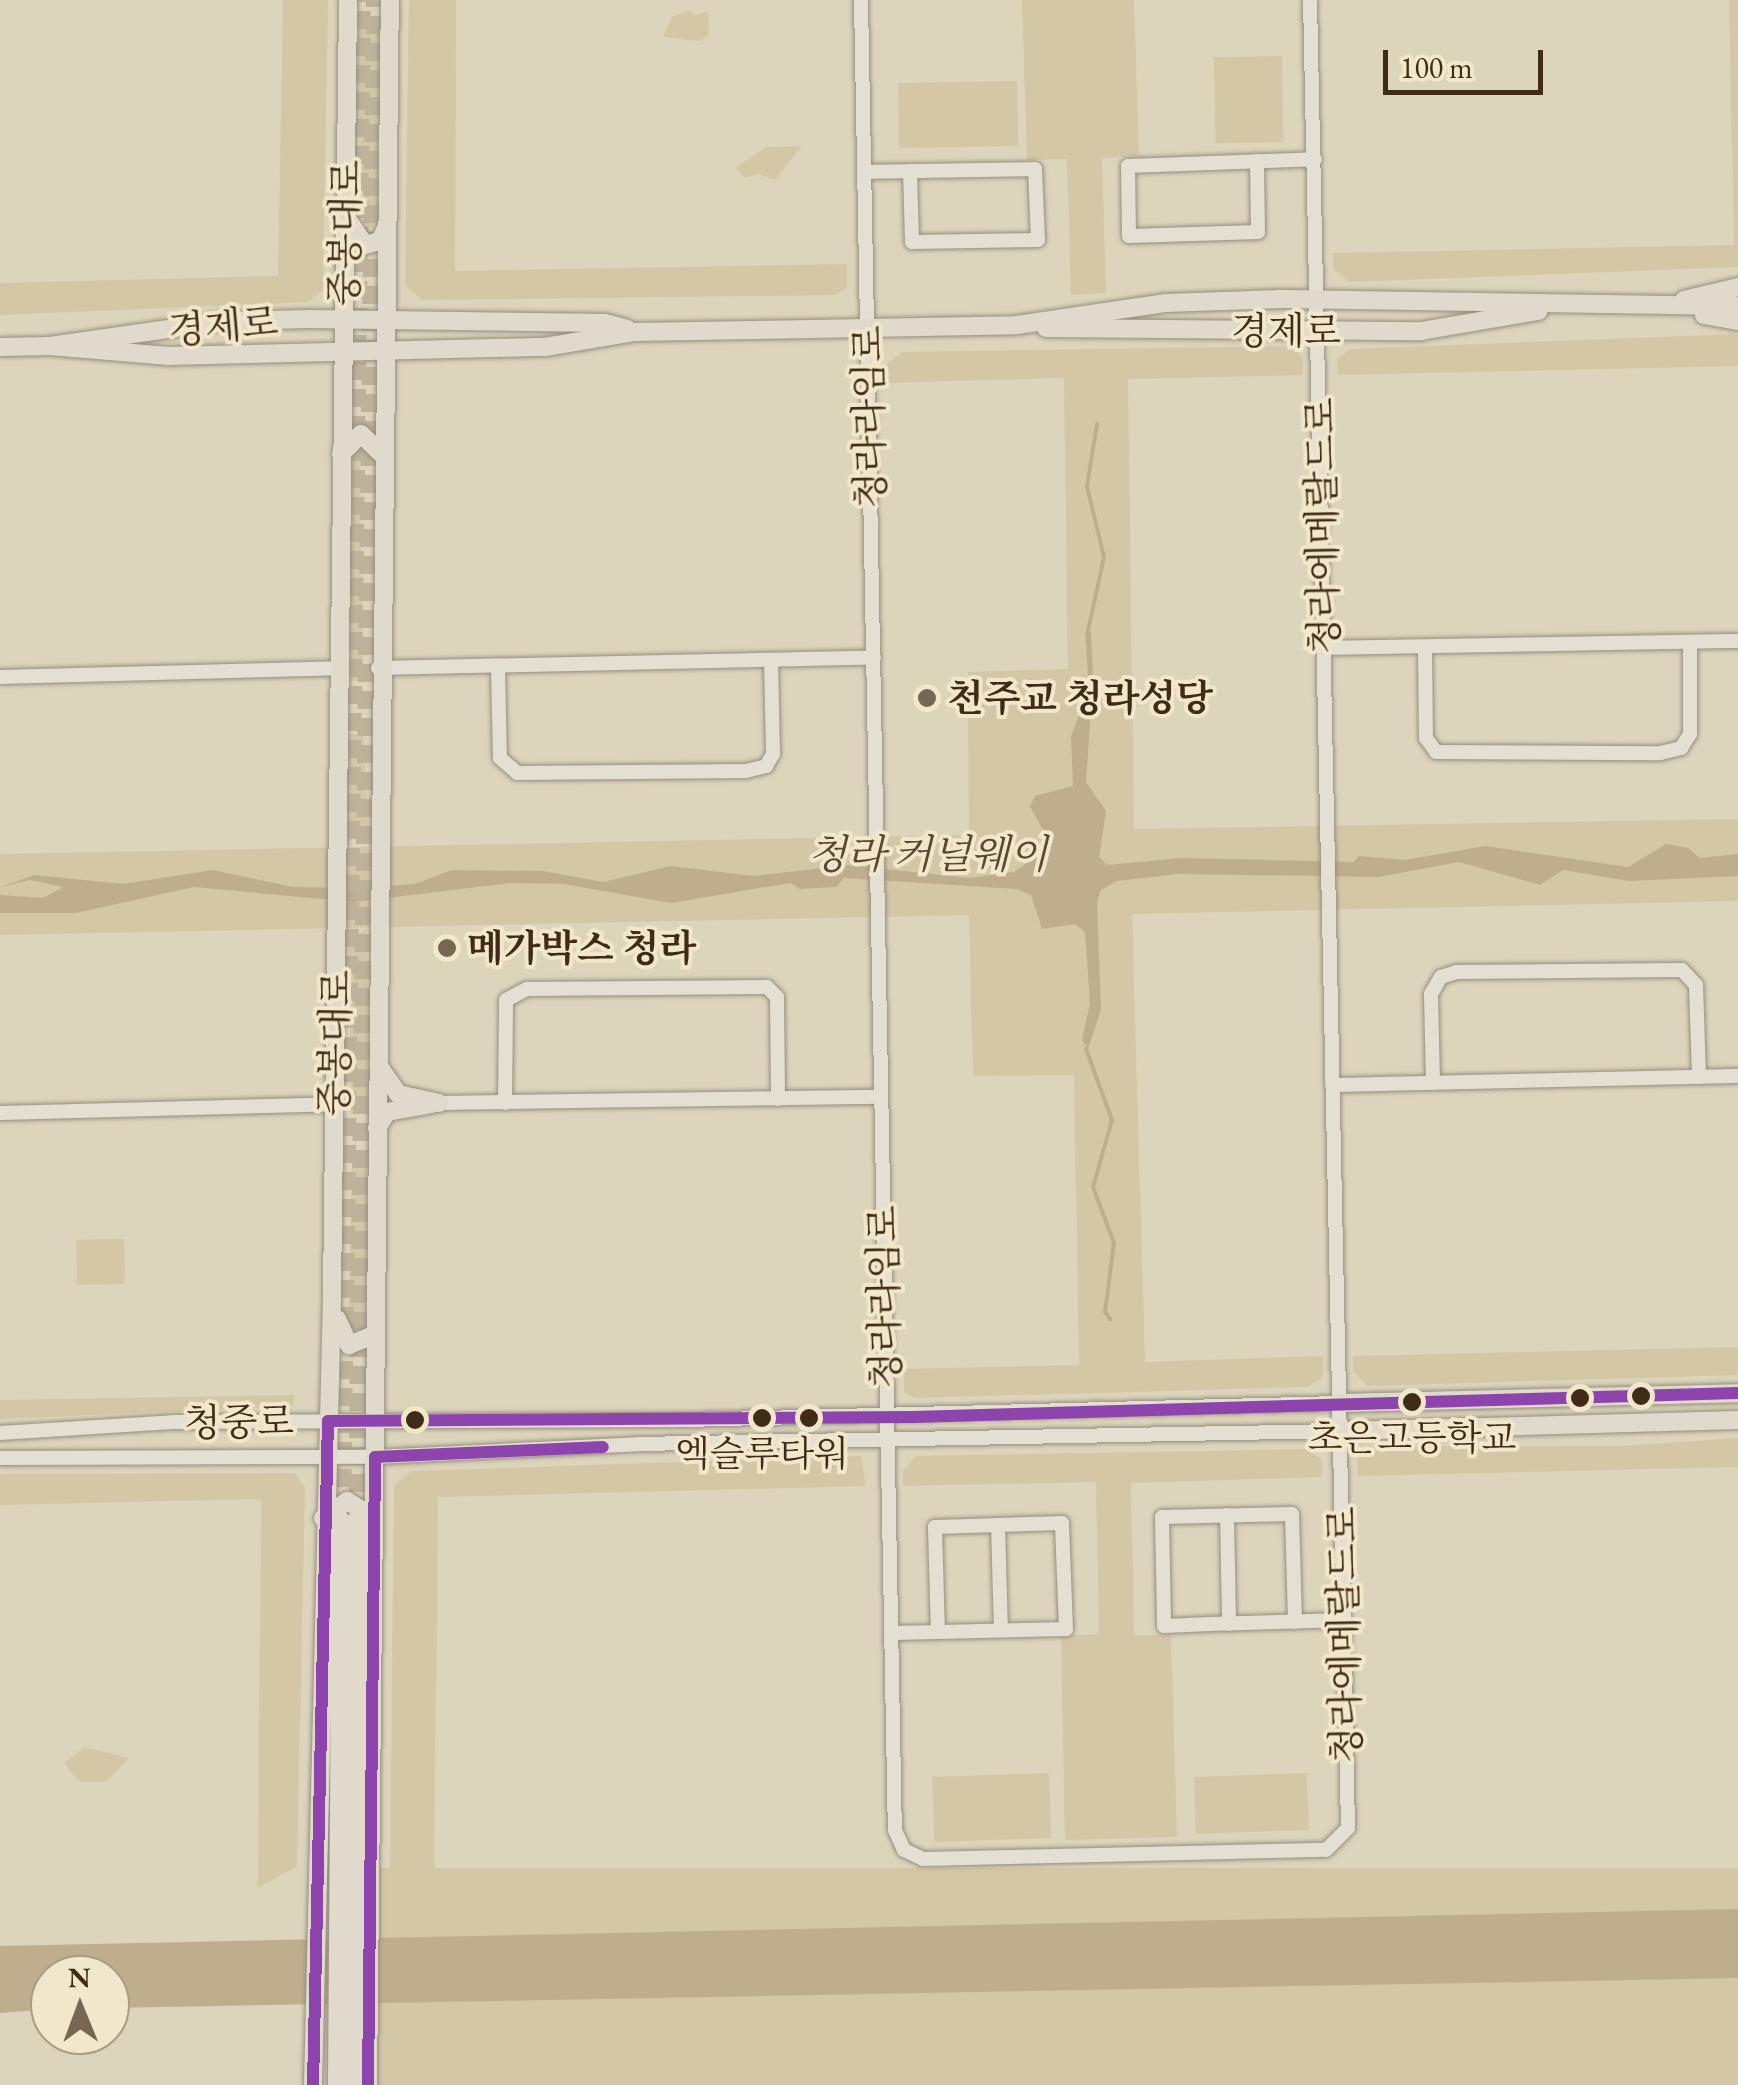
<!DOCTYPE html>
<meta charset="utf-8">
<style>
body{margin:0}
#map{position:relative;width:1738px;height:2085px;overflow:hidden;background:#ddd4bc;font-family:"EB Garamond","Noto Serif KR",serif}
div>[style]{position:absolute}
[style*='--x']{left:calc(var(--x)*1px);top:calc(var(--y)*1px);width:calc(var(--w)*1px);rotate:calc(var(--a)*1deg)}
.green>*{inset:0;background:#d4c7a6;transform-origin:0 0}
.water>*{inset:0;background:#beae8e}
.stream>*{height:4px;margin:-2px;padding:0 2px;transform-origin:2px;border-radius:2px;background:#beae8e}
.major-tunnel>*{height:18px;margin-top:-9px;transform-origin:0;background:repeating-linear-gradient(90deg,#beb29b 0 18px,transparent 0 27px)}
.roads{filter:drop-shadow(0 0 2px #968e7e) drop-shadow(0 0 2px #968e7e)}
.minor>*{height:14px;margin:-7px;padding:0 7px;transform-origin:7px;border-radius:7px;background:#e3dfd3}
.major>*{height:18px;margin:-9px;padding:0 9px;transform-origin:9px;border-radius:9px;background:#dfdacb}
.bus-1>*{height:12px;margin:-6px;padding:0 6px;transform-origin:6px;border-radius:6px;background:#8e44ad}
.dots>*{width:28px;height:28px;translate:-50% -50%;box-sizing:border-box;border:5px solid #f1e7ca;border-radius:50%}
span{translate:-50% -50%;white-space:nowrap;text-align:center;line-height:1.15;-webkit-text-stroke:8px #f1e7ca;paint-order:stroke}
.bus-label{font-size:36px;color:#402a18}
.street-label{font-size:38px;color:#402a18}
.poi-label{font-size:38px;color:#402a18;font-weight:700}
.left{translate:0 -50%;text-align:left}
.water-label{font-size:40px;color:#5c4731;font-style:italic}
.north{position:absolute;left:30px;top:1955px;width:100px;height:100px;box-sizing:border-box;background:#f1e7ca;border:2px solid #aa9b83;border-radius:50%;rotate:359deg;font-size:28px;font-weight:700;line-height:40px;text-align:center;color:#402a18}
.north::after{content:'';display:block;margin:auto;width:35px;height:45px;background:#776651;clip-path:polygon(50% 0,100% 100%,50% 72%,0 100%)}
.scale{position:absolute;left:1383px;top:50px;width:160px;height:45px;box-sizing:border-box;border:5px solid #402a18;border-top:0;padding-left:12px;font-size:30px;line-height:35px;white-space:nowrap;color:#402a18;-webkit-text-stroke:8px #f1e7ca;paint-order:stroke}
</style>
<div id="map">
<div class="green">
<i style="clip-path:polygon(283px 0,328px 0,323px 290px,308px 302px,0 315px,0 283px,278px 276px)"></i>
<i style="clip-path:polygon(409px 0,456px 0,455px 271px,847px 264px,847px 288px,836px 295px,422px 300px,405px 285px)"></i>
<i style="clip-path:polygon(1022px 0,1134px 0,1139px 156px,1102px 158px,1106px 293px,1071px 295px,1067px 159px,1027px 160px)"></i>
<i style="clip-path:polygon(1729px 0,1738px 0,1738px 267px,1349px 282px,1333px 269px,1333px 253px,1734px 245px)"></i>
<i style="clip-path:polygon(690px 10px,695px 16px,708px 11px,709px 35px,699px 41px,663px 37px,672px 17px)"></i>
<i style="clip-path:polygon(382px 22px,379px 224px,369px 229px,363px 221px,357px 23px)"></i>
<i style="left:1282px;top:56px;width:86px;height:68px;rotate:89deg"></i>
<i style="left:1017px;top:81px;width:65px;height:119px;rotate:89deg"></i>
<i style="clip-path:polygon(802px 146px,775px 180px,758px 174px,746px 178px,735px 168px,766px 147px)"></i>
<i style="clip-path:polygon(1738px 334px,1738px 366px,1338px 375px,1337px 359px,1350px 349px)"></i>
<i style="clip-path:polygon(1289px 346px,1303px 357px,1303px 375px,1128px 379px,1134px 829px,1738px 819px,1738px 901px,1132px 914px,1145px 1362px,1323px 1356px,1323px 1377px,1308px 1387px,915px 1398px,904px 1392px,904px 1369px,1079px 1365px,1074px 1075px,973px 1076px,969px 915px,0 935px,0 854px,969px 835px,968px 672px,1068px 669px,1064px 378px,884px 383px,884px 366px,902px 352px)"></i>
<i style="clip-path:polygon(360px 446px,363px 681px,347px 681px,350px 449px)"></i>
<i style="clip-path:polygon(346px 734px,364px 734px,368px 842px,357px 834px,348px 844px)"></i>
<i style="clip-path:polygon(366px 928px,369px 1114px,351px 1114px,349px 931px,356px 937px)"></i>
<i style="clip-path:polygon(367px 1164px,365px 1327px,357px 1333px,348px 1320px,352px 1165px)"></i>
<i style="left:124px;top:1239px;width:45px;height:48px;rotate:89deg"></i>
<i style="clip-path:polygon(1738px 1347px,1738px 1375px,1368px 1386px,1353px 1371px,1353px 1356px)"></i>
<i style="clip-path:polygon(295px 1395px,293px 1406px,0 1419px,0 1400px)"></i>
<i style="clip-path:polygon(1738px 1438px,1738px 1467px,1357px 1476px,1357px 1459px,1368px 1446px,1623px 1446px)"></i>
<i style="clip-path:polygon(1307px 1449px,1322px 1460px,1322px 1477px,1131px 1483px,1134px 1635px,1171px 1635px,1177px 1837px,1065px 1840px,1061px 1636px,1099px 1634px,1096px 1482px,903px 1486px,903px 1471px,916px 1456px)"></i>
<i style="clip-path:polygon(861px 1456px,866px 1486px,438px 1497px,434px 1887px,390px 1874px,394px 1485px,412px 1471px)"></i>
<i style="clip-path:polygon(294px 1473px,305px 1487px,297px 1866px,258px 1888px,261px 1499px,0 1505px,0 1474px)"></i>
<i style="clip-path:polygon(84px 1747px,129px 1758px,106px 1782px,80px 1782px,64px 1763px)"></i>
<i style="left:1049px;top:1773px;width:65px;height:117px;rotate:88deg"></i>
<i style="left:1307px;top:1773px;width:57px;height:113px;rotate:88deg"></i>
<i style="left:1738px;top:1868px;width:217px;height:1366px;rotate:90deg"></i>
</div>
<div class="water">
<i style="clip-path:polygon(1085px 631px,1091px 632px,1093px 679px,1086px 782px,1106px 811px,1099px 857px,1107px 865px,1181px 858px,1354px 862px,1359px 856px,1405px 860px,1485px 846px,1628px 867px,1666px 844px,1688px 848px,1700px 858px,1738px 854px,1738px 876px,1629px 881px,1563px 870px,1540px 885px,1459px 862px,1378px 877px,1179px 874px,1117px 881px,1101px 890px,1097px 902px,1101px 1010px,1088px 1049px,1082px 1040px,1090px 1003px,1085px 932px,1075px 924px,1042px 929px,1031px 895px,1016px 889px,844px 878px,836px 887px,800px 889px,790px 883px,671px 903px,564px 884px,510px 883px,354px 902px,194px 887px,76px 913px,0 913px,0 895px,43px 898px,63px 887px,30px 880px,0 887px,35px 875px,123px 884px,213px 870px,293px 887px,357px 888px,415px 884px,452px 870px,543px 871px,603px 882px,671px 866px,753px 876px,847px 865px,970px 878px,1014px 872px,1034px 858px,1046px 836px,1030px 806px,1035px 796px,1073px 786px,1071px 736px,1089px 689px)"></i>
<i style="clip-path:polygon(1738px 1909px,1738px 1978px,110px 2008px,110px 1975px,50px 1975px,50px 2009px,0 2013px,0 1946px)"></i>
</div>
<div class="stream">
<i style="--x:1088;--y:631;--w:76;--a:-77.8"></i>
<i style="--x:1104;--y:557;--w:73;--a:-103.5"></i>
<i style="--x:1087;--y:486;--w:63;--a:-80.8"></i>
<i style="--x:1086;--y:1049;--w:76;--a:69.9"></i>
<i style="--x:1112;--y:1120;--w:70;--a:105.8"></i>
<i style="--x:1093;--y:1187;--w:60;--a:69.4"></i>
<i style="--x:1114;--y:1243;--w:70;--a:97.4"></i>
<i style="--x:1105;--y:1312;--w:9;--a:54"></i>
</div>
<div class="major-tunnel">
<i style="--x:342;--y:1514;--w:1514;--a:-89.24"></i>
<i style="--x:357;--y:1519;--w:1519;--a:-89.32"></i>
</div>
<div class="roads">
<div class="minor">
<i style="--x:861;--y:0;--w:1830;--a:88.94"></i>
<i style="--x:895;--y:1830;--w:22;--a:66"></i>
<i style="--x:904;--y:1850;--w:21;--a:25"></i>
<i style="--x:923;--y:1859;--w:403;--a:-1.3"></i>
<i style="--x:1326;--y:1850;--w:31;--a:-45"></i>
<i style="--x:1348;--y:1828;--w:1828;--a:-91.19"></i>
<i style="--x:1257;--y:161;--w:71;--a:89.2"></i>
<i style="--x:1258;--y:232;--w:129;--a:178.2"></i>
<i style="--x:1129;--y:236;--w:70;--a:-90.8"></i>
<i style="--x:1128;--y:166;--w:187;--a:-2.1"></i>
<i style="--x:864;--y:172;--w:171;--a:-1"></i>
<i style="--x:1035;--y:169;--w:71;--a:87.6"></i>
<i style="--x:1038;--y:240;--w:126;--a:179.1"></i>
<i style="--x:912;--y:242;--w:71;--a:-91.6"></i>
<i style="--x:1425;--y:647;--w:91;--a:89.4"></i>
<i style="--x:1426;--y:738;--w:17;--a:54"></i>
<i style="--x:1436;--y:752;--w:224;--a:0.3"></i>
<i style="--x:1660;--y:753;--w:22;--a:-13"></i>
<i style="--x:1681;--y:748;--w:17;--a:-57"></i>
<i style="--x:1690;--y:734;--w:92;--a:-90"></i>
<i style="--x:1326;--y:648;--w:412;--a:-1"></i>
<i style="--x:498;--y:666;--w:92;--a:88.8"></i>
<i style="--x:500;--y:758;--w:23;--a:41"></i>
<i style="--x:517;--y:773;--w:229;--a:-0.5"></i>
<i style="--x:746;--y:771;--w:21;--a:-14"></i>
<i style="--x:766;--y:766;--w:14;--a:-60"></i>
<i style="--x:773;--y:754;--w:94;--a:-91.2"></i>
<i style="--x:378;--y:668;--w:496;--a:-1.2"></i>
<i style="--x:0;--y:677;--w:338;--a:-1.5"></i>
<i style="--x:1433;--y:1083;--w:89;--a:-91.3"></i>
<i style="--x:1431;--y:994;--w:20;--a:-60"></i>
<i style="--x:1441;--y:977;--w:16;--a:-18"></i>
<i style="--x:1456;--y:972;--w:226;--a:-0.5"></i>
<i style="--x:1682;--y:970;--w:21;--a:47"></i>
<i style="--x:1696;--y:985;--w:92;--a:88.1"></i>
<i style="--x:1332;--y:1085;--w:406;--a:-1.3"></i>
<i style="--x:439;--y:1103;--w:441;--a:-0.8"></i>
<i style="--x:505;--y:1103;--w:103;--a:-89.4"></i>
<i style="--x:506;--y:1000;--w:24;--a:-28"></i>
<i style="--x:527;--y:989;--w:240;--a:-0.5"></i>
<i style="--x:767;--y:987;--w:14;--a:45"></i>
<i style="--x:777;--y:997;--w:102;--a:89.4"></i>
<i style="--x:0;--y:1113;--w:334;--a:-1.5"></i>
<i style="--x:0;--y:1433;--w:173;--a:-3.6"></i>
<i style="--x:173;--y:1422;--w:512;--a:-0.22"></i>
<i style="--x:685;--y:1420;--w:654;--a:-1.49"></i>
<i style="--x:0;--y:1458;--w:375;--a:-0.2"></i>
<i style="--x:375;--y:1457;--w:263;--a:-2.8"></i>
<i style="--x:638;--y:1444;--w:702;--a:-1.06"></i>
<i style="--x:1227;--y:1515;--w:109;--a:88.9"></i>
<i style="--x:998;--y:1525;--w:105;--a:88.4"></i>
<i style="--x:1295;--y:1622;--w:108;--a:-91.6"></i>
<i style="--x:1292;--y:1514;--w:130;--a:178.7"></i>
<i style="--x:1162;--y:1517;--w:109;--a:88.9"></i>
<i style="--x:1164;--y:1626;--w:46;--a:-2.5"></i>
<i style="--x:1210;--y:1624;--w:134;--a:-1.7"></i>
<i style="--x:892;--y:1633;--w:46;--a:-1.2"></i>
<i style="--x:938;--y:1632;--w:128;--a:-1.3"></i>
<i style="--x:1066;--y:1629;--w:106;--a:-92.2"></i>
<i style="--x:1062;--y:1523;--w:127;--a:178.2"></i>
<i style="--x:935;--y:1527;--w:105;--a:88.4"></i>
</div>
<div class="major">
<i style="--x:348;--y:220;--w:30;--a:56"></i>
<i style="--x:365;--y:245;--w:16;--a:-15"></i>
<i style="--x:380;--y:241;--w:17;--a:-65"></i>
<i style="--x:1684;--y:300;--w:56;--a:-13.5"></i>
<i style="--x:1704;--y:315;--w:35;--a:10"></i>
<i style="--x:1046;--y:328;--w:375;--a:0.5"></i>
<i style="--x:1421;--y:331;--w:119;--a:-9.7"></i>
<i style="--x:50;--y:346;--w:119;--a:4.8"></i>
<i style="--x:169;--y:356;--w:376;--a:-1.4"></i>
<i style="--x:545;--y:347;--w:91;--a:-9.5"></i>
<i style="--x:635;--y:332;--w:382;--a:-1"></i>
<i style="--x:1017;--y:325;--w:151;--a:-8.4"></i>
<i style="--x:1166;--y:303;--w:114;--a:-2"></i>
<i style="--x:1280;--y:299;--w:458;--a:0.9"></i>
<i style="--x:0;--y:347;--w:50;--a:-1.1"></i>
<i style="--x:50;--y:346;--w:176;--a:-8.2"></i>
<i style="--x:224;--y:321;--w:86;--a:-1.3"></i>
<i style="--x:310;--y:319;--w:295;--a:0.8"></i>
<i style="--x:605;--y:323;--w:23;--a:15"></i>
<i style="--x:341;--y:454;--w:28;--a:-45"></i>
<i style="--x:361;--y:434;--w:28;--a:44"></i>
<i style="--x:380;--y:1068;--w:32;--a:55"></i>
<i style="--x:398;--y:1094;--w:42;--a:12.4"></i>
<i style="--x:377;--y:1128;--w:19;--a:-58"></i>
<i style="--x:387;--y:1112;--w:46;--a:-10.1"></i>
<i style="--x:337;--y:1319;--w:29;--a:65"></i>
<i style="--x:349;--y:1345;--w:27;--a:-22"></i>
<i style="--x:1339;--y:1403;--w:399;--a:-1.4"></i>
<i style="--x:1340;--y:1431;--w:398;--a:-1.6"></i>
<i style="--x:323;--y:1518;--w:29;--a:-35"></i>
<i style="--x:347;--y:1501;--w:32;--a:32"></i>
<i style="--x:313;--y:2085;--w:791;--a:-88.62"></i>
<i style="--x:332;--y:1294;--w:1294;--a:-89.29"></i>
<i style="--x:337;--y:2085;--w:565;--a:-89.59"></i>
<i style="--x:351;--y:2085;--w:566;--a:-89.39"></i>
<i style="--x:368;--y:2085;--w:2085;--a:-89.4"></i>
</div>
</div>
<div class="bus-1">
<i style="--x:313;--y:2085;--w:664;--a:-88.71"></i>
<i style="--x:328;--y:1421;--w:585;--a:-0.39"></i>
<i style="--x:913;--y:1417;--w:825;--a:-1.67"></i>
<i style="--x:368;--y:2085;--w:628;--a:-89.36"></i>
<i style="--x:375;--y:1457;--w:228;--a:-2.5"></i>
</div>
<div class="dots">
<i style="left:927px;top:698px;background:#776651"></i>
<i style="left:447px;top:948px;background:#776651"></i>
<i style="left:1641px;top:1396px;background:#402a18"></i>
<i style="left:1580px;top:1398px;background:#402a18"></i>
<i style="left:1412px;top:1402px;background:#402a18"></i>
<i style="left:762px;top:1418px;background:#402a18"></i>
<i style="left:809px;top:1418px;background:#402a18"></i>
<i style="left:415px;top:1420px;background:#402a18"></i>
</div>
<div class="bus-label">
<span style="left:1412px;top:1438px">초은고등학교</span>
<span style="left:762px;top:1454px">엑슬루타워</span>
</div>
<div class="street-label">
<span style="left:345px;top:233px;rotate:-89deg">중봉대로</span>
<span style="left:223px;top:326px;rotate:-5deg">경제로</span>
<span style="left:1286px;top:331px">경제로</span>
<span style="left:869px;top:417px;rotate:-91deg">청라라임로</span>
<span style="left:1322px;top:526px;rotate:-91deg">청라에메랄드로</span>
<span style="left:335px;top:1043px;rotate:-89deg">중봉대로</span>
<span style="left:884px;top:1297px;rotate:-91deg">청라라임로</span>
<span style="left:239px;top:1422px;rotate:-1deg">청중로</span>
<span style="left:1344px;top:1635px;rotate:-91deg">청라에메랄드로</span>
</div>
<div class="poi-label">
<span class="left" style="left:947px;top:698px">천주교 청라성당</span>
<span class="left" style="left:467px;top:948px">메가박스 청라</span>
</div>
<div class="water-label">
<span style="left:928px;top:854px">청라 커널웨이</span>
</div>
<div class="north">N</div>
<div class="scale">100 m</div>
</div>
